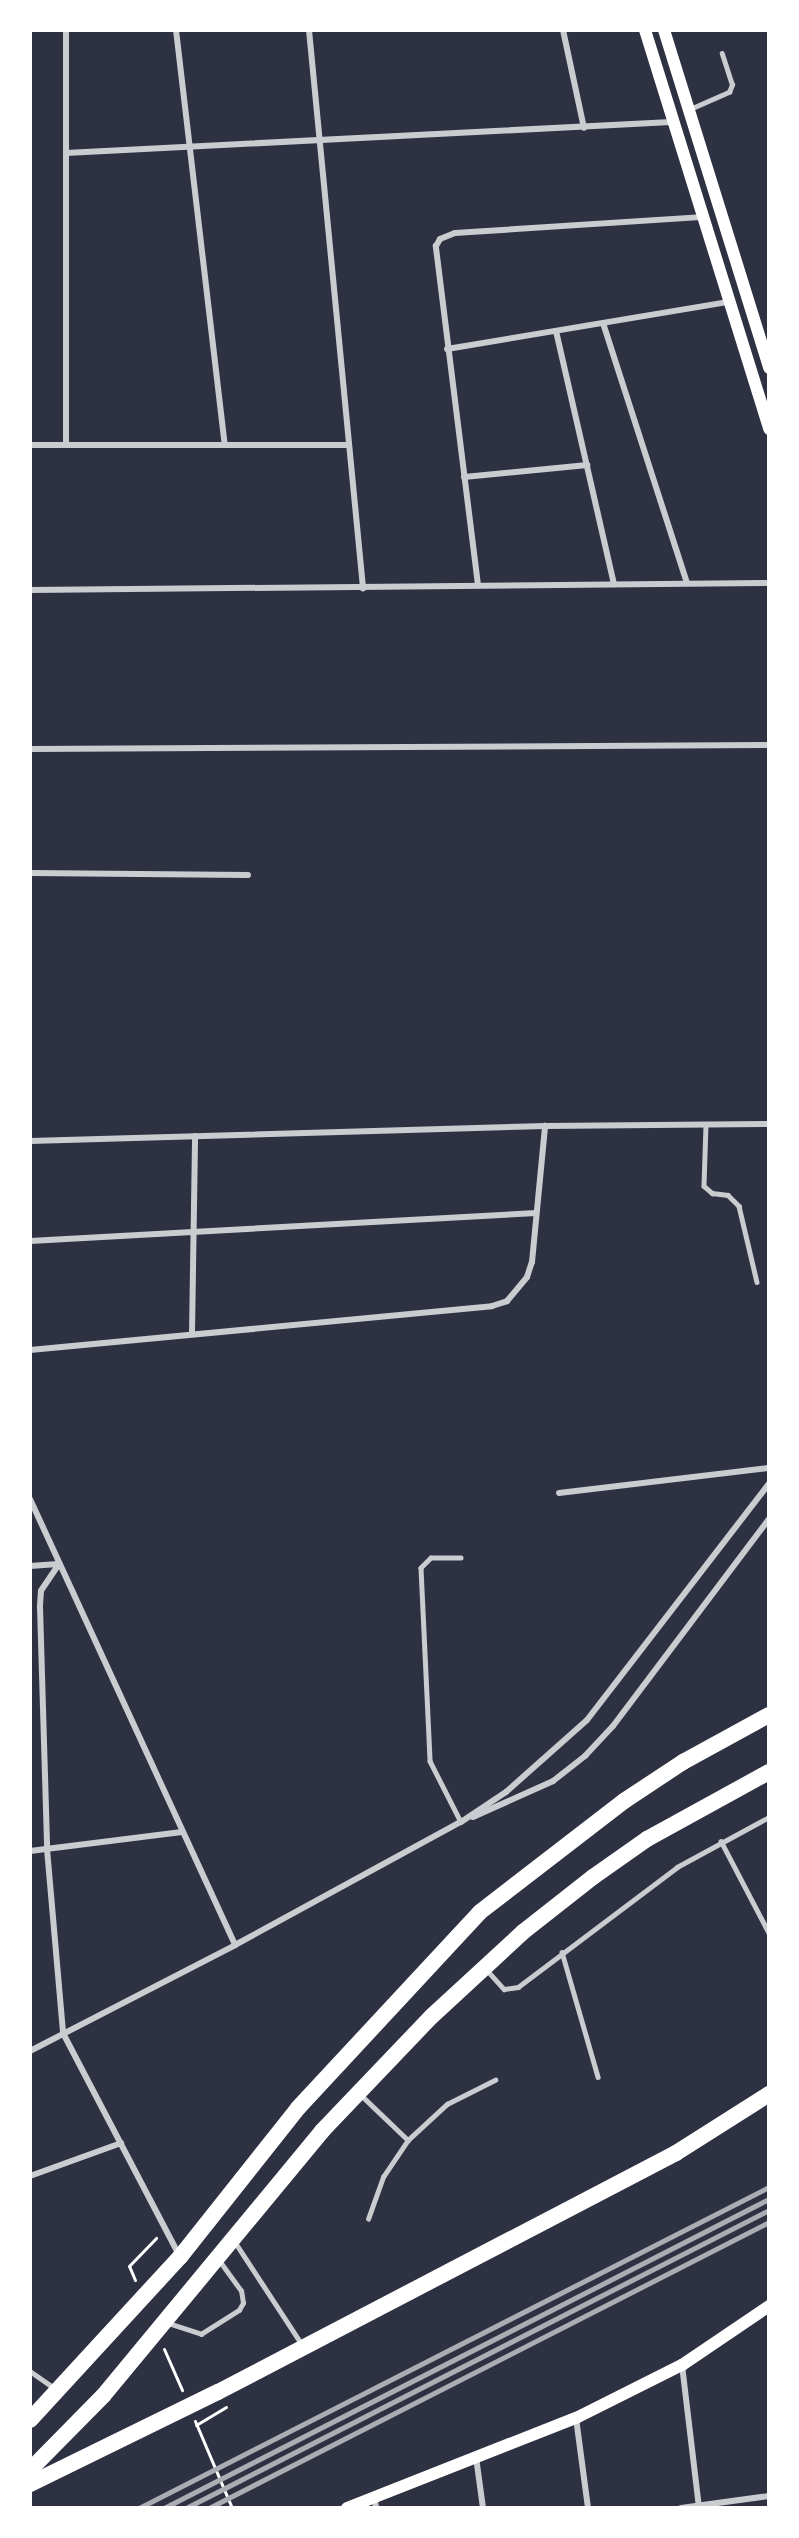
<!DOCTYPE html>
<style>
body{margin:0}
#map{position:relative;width:799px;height:2538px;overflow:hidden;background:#2d3142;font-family:"Roboto Condensed",sans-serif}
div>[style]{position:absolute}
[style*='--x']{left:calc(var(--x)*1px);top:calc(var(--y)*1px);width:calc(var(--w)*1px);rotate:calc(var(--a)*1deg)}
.path>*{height:3px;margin:-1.5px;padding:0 1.5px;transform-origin:1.5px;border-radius:1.5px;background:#fff}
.service>*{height:4.5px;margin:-2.25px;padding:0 2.25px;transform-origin:2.25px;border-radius:2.25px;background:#caccd0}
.minor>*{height:6px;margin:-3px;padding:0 3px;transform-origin:3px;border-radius:3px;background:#caccd0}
.secondary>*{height:12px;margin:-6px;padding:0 6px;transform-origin:6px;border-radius:6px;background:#fff}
.trunk>*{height:16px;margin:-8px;padding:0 8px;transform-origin:8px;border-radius:8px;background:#fff}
.rail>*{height:4.5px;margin:-2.25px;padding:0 2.25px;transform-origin:2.25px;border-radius:2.25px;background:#abadb3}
span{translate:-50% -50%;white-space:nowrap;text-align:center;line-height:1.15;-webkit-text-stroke:4.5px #fff;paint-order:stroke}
.frame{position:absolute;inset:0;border:32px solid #fff;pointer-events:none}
</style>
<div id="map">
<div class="path">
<i style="--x:135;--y:2280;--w:15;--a:-113"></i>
<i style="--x:129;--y:2266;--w:39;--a:-46"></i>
<i style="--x:164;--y:2349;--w:45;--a:66.3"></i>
<i style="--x:195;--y:2421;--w:95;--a:67"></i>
<i style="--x:196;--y:2425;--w:35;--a:-31"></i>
<i style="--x:295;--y:2508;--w:3;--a:0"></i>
</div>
<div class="service">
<i style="--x:690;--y:109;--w:43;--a:-23.6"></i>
<i style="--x:729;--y:92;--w:8;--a:-67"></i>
<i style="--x:732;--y:85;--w:33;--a:-108"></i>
<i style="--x:706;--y:1125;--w:61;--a:91.9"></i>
<i style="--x:704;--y:1186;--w:11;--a:41"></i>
<i style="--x:712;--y:1193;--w:16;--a:7"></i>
<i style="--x:728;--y:1195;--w:16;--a:45"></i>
<i style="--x:739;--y:1206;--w:78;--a:76.7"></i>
<i style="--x:461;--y:1558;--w:30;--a:180"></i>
<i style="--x:431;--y:1558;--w:14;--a:135"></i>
<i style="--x:421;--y:1568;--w:193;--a:87.3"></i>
<i style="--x:430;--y:1761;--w:68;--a:63.1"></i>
<i style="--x:721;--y:1841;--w:104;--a:62.4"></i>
<i style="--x:562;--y:1952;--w:130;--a:73.9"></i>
<i style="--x:486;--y:1969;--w:27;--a:48"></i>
<i style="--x:504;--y:1989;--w:14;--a:-8"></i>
<i style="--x:518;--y:1987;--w:199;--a:-37"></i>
<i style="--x:677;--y:1867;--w:105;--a:-28.5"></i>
<i style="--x:362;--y:2096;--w:64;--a:43.7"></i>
<i style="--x:368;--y:2219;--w:45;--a:-70.3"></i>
<i style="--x:383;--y:2177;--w:45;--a:-56"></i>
<i style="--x:408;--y:2140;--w:53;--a:-42.7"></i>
<i style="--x:447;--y:2104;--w:54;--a:-26.6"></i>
<i style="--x:235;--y:2242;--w:121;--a:56.8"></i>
<i style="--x:168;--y:2323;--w:35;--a:18"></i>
<i style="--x:201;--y:2334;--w:45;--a:-32.3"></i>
<i style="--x:239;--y:2310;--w:8;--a:-60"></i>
<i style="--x:243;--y:2303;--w:12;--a:-99"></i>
<i style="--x:241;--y:2291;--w:37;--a:-126"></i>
<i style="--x:30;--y:2371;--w:29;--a:35"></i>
</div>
<div class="minor">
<i style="--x:176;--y:30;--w:417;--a:83.3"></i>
<i style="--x:309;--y:30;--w:561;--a:84.47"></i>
<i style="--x:563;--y:30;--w:100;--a:77.9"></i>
<i style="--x:66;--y:153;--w:606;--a:-2.93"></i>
<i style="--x:603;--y:323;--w:273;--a:72.1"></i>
<i style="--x:556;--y:331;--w:260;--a:77.1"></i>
<i style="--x:447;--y:349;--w:284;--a:-9.5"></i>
<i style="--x:66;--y:444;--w:414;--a:-90"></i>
<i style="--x:30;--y:445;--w:319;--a:0"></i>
<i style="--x:464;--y:477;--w:124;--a:-5.6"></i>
<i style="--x:478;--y:585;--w:342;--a:-97.1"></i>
<i style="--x:436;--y:246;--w:8;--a:-60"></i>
<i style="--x:440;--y:239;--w:16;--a:-22"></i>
<i style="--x:455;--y:233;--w:246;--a:-3.7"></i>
<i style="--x:30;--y:590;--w:739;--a:-0.54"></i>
<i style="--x:30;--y:749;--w:739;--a:-0.31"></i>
<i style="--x:30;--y:873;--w:218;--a:0.5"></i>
<i style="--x:30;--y:1141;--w:515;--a:-1.67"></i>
<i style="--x:545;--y:1126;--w:224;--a:-0.5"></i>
<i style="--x:30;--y:1241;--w:507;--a:-3.17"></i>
<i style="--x:192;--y:1333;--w:197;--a:-89.1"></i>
<i style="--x:30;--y:1350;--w:464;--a:-5.4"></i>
<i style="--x:492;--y:1306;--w:16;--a:-18"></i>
<i style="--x:507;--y:1301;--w:31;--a:-50"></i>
<i style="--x:527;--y:1277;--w:16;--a:-72"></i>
<i style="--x:532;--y:1262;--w:137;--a:-84.5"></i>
<i style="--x:559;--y:1493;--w:211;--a:-6.8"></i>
<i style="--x:30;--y:1499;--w:491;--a:65.3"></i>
<i style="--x:59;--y:1564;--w:32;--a:124"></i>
<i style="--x:41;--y:1591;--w:16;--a:94"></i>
<i style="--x:40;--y:1607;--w:242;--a:88.3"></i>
<i style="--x:47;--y:1849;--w:185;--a:85"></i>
<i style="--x:63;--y:2033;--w:250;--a:62.4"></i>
<i style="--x:30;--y:1566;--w:28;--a:-4"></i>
<i style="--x:473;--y:1817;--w:88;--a:-24.2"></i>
<i style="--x:553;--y:1781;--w:41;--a:-38"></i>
<i style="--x:585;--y:1756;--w:41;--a:-47"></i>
<i style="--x:613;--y:1726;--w:259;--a:-53"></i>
<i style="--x:30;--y:1851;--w:153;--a:-7.1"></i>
<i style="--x:30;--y:2051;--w:231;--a:-27.3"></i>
<i style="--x:235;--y:1945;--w:257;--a:-28.6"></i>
<i style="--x:461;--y:1822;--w:54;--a:-33.7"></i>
<i style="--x:506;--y:1792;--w:108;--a:-41.6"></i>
<i style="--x:587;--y:1720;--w:298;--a:-52.4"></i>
<i style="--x:30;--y:2176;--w:97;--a:-19.9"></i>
<i style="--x:682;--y:2365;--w:144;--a:83.2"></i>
<i style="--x:576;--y:2418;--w:91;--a:82.4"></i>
<i style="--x:476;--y:2457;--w:51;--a:82.2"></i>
<i style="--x:374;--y:2495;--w:13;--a:81"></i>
<i style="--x:681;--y:2508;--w:89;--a:-7.8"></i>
</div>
<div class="secondary">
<i style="--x:645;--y:30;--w:418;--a:72.7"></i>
<i style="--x:664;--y:30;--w:354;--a:72.7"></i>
<i style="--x:347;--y:2508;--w:246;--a:-21.5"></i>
<i style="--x:576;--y:2418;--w:119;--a:-26.6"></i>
<i style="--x:682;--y:2365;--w:105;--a:-34.1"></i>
</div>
<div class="trunk">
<i style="--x:30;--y:2420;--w:222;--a:-47.4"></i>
<i style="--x:180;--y:2257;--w:190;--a:-51.6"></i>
<i style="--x:298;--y:2108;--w:267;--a:-47.1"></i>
<i style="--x:480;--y:1912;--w:182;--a:-37.6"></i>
<i style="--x:624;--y:1801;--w:71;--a:-33.5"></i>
<i style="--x:683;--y:1762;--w:98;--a:-28.7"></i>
<i style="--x:30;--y:2470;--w:104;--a:-45.4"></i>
<i style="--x:103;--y:2396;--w:344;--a:-50.4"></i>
<i style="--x:322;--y:2131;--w:159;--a:-46.3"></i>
<i style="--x:432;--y:2016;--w:124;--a:-42.7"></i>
<i style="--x:523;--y:1932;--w:89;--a:-38.2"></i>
<i style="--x:593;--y:1877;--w:66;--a:-35.1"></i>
<i style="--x:647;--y:1839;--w:139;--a:-28.8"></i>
<i style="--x:30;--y:2484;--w:209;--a:-26.1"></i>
<i style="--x:218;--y:2392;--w:517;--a:-27.56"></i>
<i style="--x:676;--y:2153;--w:110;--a:-32.4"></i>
</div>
<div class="rail">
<i style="--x:139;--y:2508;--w:707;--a:-27"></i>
<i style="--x:164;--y:2508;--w:679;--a:-27.06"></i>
<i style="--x:186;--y:2508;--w:655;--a:-27.07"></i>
<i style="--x:209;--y:2508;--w:629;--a:-27.05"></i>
</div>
<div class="frame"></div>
</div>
